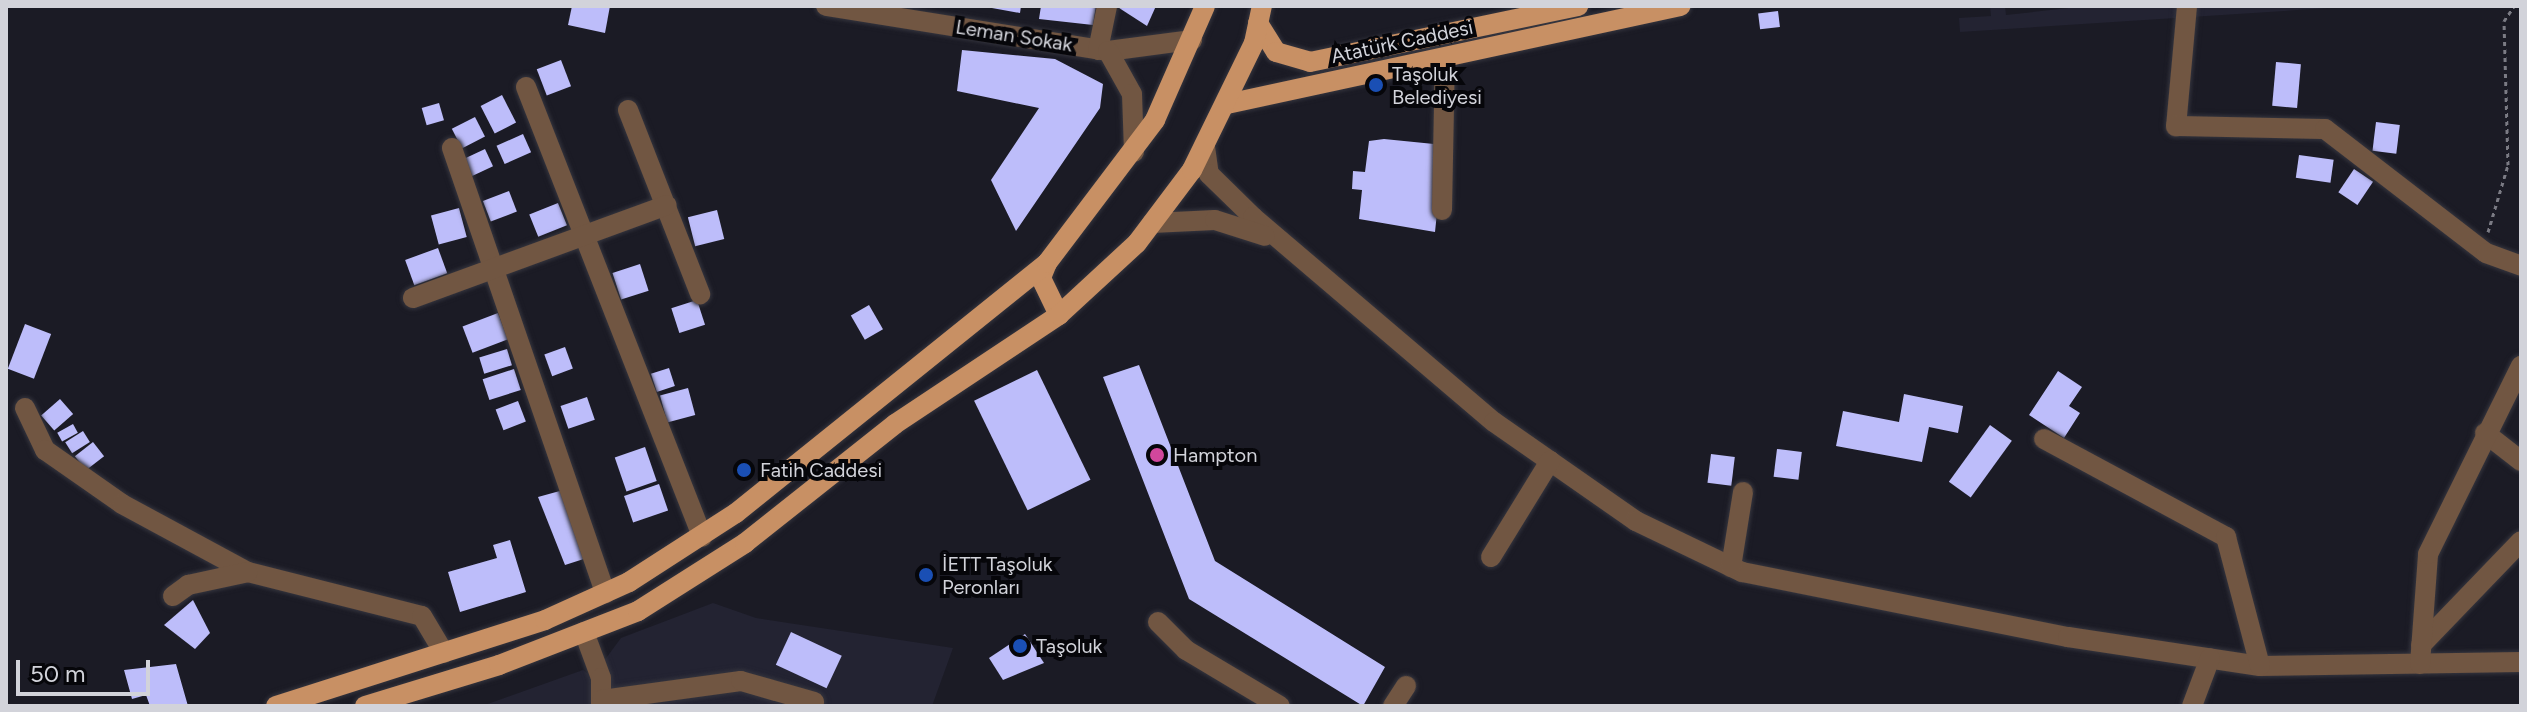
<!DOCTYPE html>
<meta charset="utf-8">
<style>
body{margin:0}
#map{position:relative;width:2527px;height:712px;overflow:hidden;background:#1b1b25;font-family:Figtree,sans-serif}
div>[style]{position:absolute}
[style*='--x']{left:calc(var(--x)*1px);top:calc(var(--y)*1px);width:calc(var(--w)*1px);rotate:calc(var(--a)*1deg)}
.built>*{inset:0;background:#232332}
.building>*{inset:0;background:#bdbdfa;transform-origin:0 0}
.path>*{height:3px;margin-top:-1.5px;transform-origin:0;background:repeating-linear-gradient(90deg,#7b7b84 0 4px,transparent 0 8px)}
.roads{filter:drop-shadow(0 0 2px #35353e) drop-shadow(0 0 2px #35353e)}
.minor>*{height:20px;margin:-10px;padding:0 10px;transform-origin:10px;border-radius:10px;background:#715642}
.major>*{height:20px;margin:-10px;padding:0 10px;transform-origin:10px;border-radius:10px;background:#c89064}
.dots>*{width:22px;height:22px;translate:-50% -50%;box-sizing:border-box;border:4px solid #06060a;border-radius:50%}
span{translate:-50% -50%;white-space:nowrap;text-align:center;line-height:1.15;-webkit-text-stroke:8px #06060a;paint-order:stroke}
.street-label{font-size:20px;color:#d2d3da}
.poi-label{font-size:20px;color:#d2d3da}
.left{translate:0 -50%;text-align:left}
.frame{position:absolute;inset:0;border:8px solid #d2d3da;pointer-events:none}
.scale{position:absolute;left:16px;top:660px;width:134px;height:36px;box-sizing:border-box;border:4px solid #d2d3da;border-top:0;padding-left:10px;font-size:24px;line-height:28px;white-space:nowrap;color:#d2d3da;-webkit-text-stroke:6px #06060a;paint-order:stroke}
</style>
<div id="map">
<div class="built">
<i style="clip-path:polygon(1990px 6px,2005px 6px,2006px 15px,2087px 6px,2359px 6px,1960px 32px,1959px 18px,1991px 16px)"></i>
<i style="clip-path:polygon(713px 603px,756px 618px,953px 648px,932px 706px,482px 706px,583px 670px,592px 677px,621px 638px)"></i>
</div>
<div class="building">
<i style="clip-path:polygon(572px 6px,610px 6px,605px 33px,568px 25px)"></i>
<i style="clip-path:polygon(981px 6px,1021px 6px,1020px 13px)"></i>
<i style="clip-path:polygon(1041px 6px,1096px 6px,1093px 25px,1039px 19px)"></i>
<i style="clip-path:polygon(1116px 6px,1156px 6px,1147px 26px)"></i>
<i style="left:1778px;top:11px;width:16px;height:20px;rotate:83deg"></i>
<i style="clip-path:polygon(962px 50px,1055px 59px,1103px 84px,1100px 108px,1016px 231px,991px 180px,1039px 108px,957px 91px)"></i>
<i style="left:561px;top:60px;width:28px;height:26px;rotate:69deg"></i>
<i style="left:2276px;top:62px;width:25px;height:44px;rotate:5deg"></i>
<i style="left:502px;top:95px;width:31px;height:24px;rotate:63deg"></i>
<i style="left:439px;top:103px;width:18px;height:18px;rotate:74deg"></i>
<i style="left:475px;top:117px;width:22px;height:26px;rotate:63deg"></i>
<i style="left:2376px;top:122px;width:24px;height:29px;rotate:7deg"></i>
<i style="left:523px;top:134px;width:20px;height:29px;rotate:66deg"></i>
<i style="clip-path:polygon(1384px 139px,1444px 145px,1435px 232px,1359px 219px,1362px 190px,1352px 189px,1353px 171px,1365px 172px,1369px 141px)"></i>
<i style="left:485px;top:149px;width:19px;height:23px;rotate:65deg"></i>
<i style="left:2299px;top:155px;width:35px;height:23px;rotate:8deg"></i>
<i style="left:2354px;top:169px;width:23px;height:28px;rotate:34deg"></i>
<i style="left:509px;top:191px;width:22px;height:28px;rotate:69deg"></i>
<i style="left:558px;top:203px;width:24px;height:31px;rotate:68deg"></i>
<i style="left:459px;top:208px;width:30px;height:29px;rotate:75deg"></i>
<i style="left:717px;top:210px;width:30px;height:30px;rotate:76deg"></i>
<i style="left:438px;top:248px;width:27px;height:35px;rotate:70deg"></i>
<i style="left:640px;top:264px;width:28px;height:29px;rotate:72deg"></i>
<i style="left:697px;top:300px;width:26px;height:27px;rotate:72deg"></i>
<i style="left:869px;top:305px;width:28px;height:21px;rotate:60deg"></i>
<i style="left:498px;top:313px;width:28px;height:38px;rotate:69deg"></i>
<i style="left:25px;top:324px;width:28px;height:48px;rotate:21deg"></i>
<i style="left:565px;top:347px;width:23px;height:22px;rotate:70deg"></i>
<i style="left:507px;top:349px;width:17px;height:29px;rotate:73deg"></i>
<i style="clip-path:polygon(1139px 365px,1215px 561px,1385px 667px,1363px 706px,1189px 599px,1103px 377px)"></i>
<i style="left:669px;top:368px;width:19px;height:19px;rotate:72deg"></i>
<i style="left:514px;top:369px;width:22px;height:33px;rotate:72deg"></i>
<i style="left:1037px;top:370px;width:122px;height:70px;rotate:64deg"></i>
<i style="clip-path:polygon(2058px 371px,2082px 387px,2069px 406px,2080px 413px,2064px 438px,2029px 415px)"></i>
<i style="left:688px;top:388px;width:28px;height:29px;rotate:75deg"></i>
<i style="clip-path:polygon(1904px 394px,1963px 406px,1958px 433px,1929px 427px,1922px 462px,1836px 446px,1843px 411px,1899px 422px)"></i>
<i style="left:587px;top:397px;width:24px;height:28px;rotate:71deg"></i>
<i style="left:60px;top:399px;width:20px;height:25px;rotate:49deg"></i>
<i style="left:518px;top:401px;width:22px;height:24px;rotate:69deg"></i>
<i style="left:73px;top:424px;width:10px;height:18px;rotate:61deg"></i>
<i style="left:1990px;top:425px;width:27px;height:70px;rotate:36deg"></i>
<i style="left:83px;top:431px;width:13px;height:21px;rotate:58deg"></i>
<i style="left:93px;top:442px;width:18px;height:23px;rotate:52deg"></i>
<i style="left:645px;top:447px;width:36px;height:32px;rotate:71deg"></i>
<i style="left:1777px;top:449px;width:25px;height:28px;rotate:7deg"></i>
<i style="left:1711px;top:454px;width:24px;height:29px;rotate:7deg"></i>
<i style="left:659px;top:484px;width:28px;height:37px;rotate:71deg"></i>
<i style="clip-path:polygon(567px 489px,590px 557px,565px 565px,538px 497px)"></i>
<i style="clip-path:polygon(510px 540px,526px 592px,460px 612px,448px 572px,497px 558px,493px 545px)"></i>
<i style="clip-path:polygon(193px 600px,210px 633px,195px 649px,164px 625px)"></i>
<i style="left:791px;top:632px;width:56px;height:36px;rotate:25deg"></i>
<i style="clip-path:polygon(1025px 634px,1044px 663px,1003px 680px,989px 658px)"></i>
<i style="clip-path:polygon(176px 664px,188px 706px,150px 706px,146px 695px,132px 699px,124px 670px)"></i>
</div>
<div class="path">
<i style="--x:2488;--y:232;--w:70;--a:-73.4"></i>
<i style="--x:2508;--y:165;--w:144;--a:-91.6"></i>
<i style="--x:2504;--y:21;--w:18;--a:-56"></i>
</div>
<div class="roads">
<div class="minor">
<i style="--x:826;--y:6;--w:286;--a:9.1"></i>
<i style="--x:1108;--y:51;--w:85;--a:-7.5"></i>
<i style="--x:2187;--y:6;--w:121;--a:95.2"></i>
<i style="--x:2176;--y:126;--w:149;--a:1.2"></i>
<i style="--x:2325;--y:129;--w:203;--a:37.6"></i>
<i style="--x:2486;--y:253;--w:37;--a:20"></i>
<i style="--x:1098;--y:50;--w:45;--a:-78.4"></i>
<i style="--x:1108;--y:51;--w:49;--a:60.8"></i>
<i style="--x:1132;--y:94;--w:58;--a:88"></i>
<i style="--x:526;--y:87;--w:483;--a:68.6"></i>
<i style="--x:628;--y:110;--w:198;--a:68.6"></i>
<i style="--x:1205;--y:147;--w:27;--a:82"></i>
<i style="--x:1209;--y:174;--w:62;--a:44.3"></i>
<i style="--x:1253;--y:217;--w:316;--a:40.4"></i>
<i style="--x:1494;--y:422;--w:173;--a:34.9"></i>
<i style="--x:1636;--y:521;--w:118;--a:25.7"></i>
<i style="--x:1742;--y:572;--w:332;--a:11.3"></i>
<i style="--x:2068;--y:637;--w:194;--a:8.6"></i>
<i style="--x:2260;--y:666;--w:261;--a:-0.9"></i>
<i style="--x:452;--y:148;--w:471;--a:71"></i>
<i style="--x:1442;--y:210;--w:152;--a:-88.9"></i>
<i style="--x:1152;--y:223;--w:63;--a:-2.7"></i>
<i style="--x:1215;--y:220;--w:52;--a:17.7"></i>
<i style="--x:413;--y:298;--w:270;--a:-20.1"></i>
<i style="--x:25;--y:408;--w:47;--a:64.5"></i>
<i style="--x:45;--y:450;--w:94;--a:35"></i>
<i style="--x:122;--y:504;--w:143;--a:28.4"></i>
<i style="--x:248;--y:572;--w:179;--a:14.2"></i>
<i style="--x:422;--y:616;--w:43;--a:59.3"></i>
<i style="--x:2485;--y:433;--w:46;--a:37.9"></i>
<i style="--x:2044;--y:439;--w:207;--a:28.3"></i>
<i style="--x:2226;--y:537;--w:133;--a:75.2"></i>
<i style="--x:1491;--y:557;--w:113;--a:-58.4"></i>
<i style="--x:1731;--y:567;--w:76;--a:-80.9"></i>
<i style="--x:173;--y:596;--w:19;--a:-36"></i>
<i style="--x:188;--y:585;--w:61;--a:-12.2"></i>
<i style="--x:1158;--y:622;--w:40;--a:45"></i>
<i style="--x:1186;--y:650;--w:109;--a:30.8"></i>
<i style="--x:584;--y:632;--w:49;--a:69.7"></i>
<i style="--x:601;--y:678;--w:28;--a:90"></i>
<i style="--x:2421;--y:645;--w:144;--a:-46.1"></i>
<i style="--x:2420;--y:664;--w:110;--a:-85.8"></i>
<i style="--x:2428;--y:554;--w:210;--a:-63.7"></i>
<i style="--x:602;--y:700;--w:140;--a:-7.8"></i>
<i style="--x:741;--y:681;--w:76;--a:16"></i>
<i style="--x:1393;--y:706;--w:24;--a:-57"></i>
<i style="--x:2192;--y:706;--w:51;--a:-69.4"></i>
</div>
<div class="major">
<i style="--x:1258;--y:23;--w:34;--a:58"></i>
<i style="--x:1276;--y:52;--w:35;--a:16"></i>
<i style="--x:1310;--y:62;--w:274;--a:-11.8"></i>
<i style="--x:1227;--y:104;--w:464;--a:-12.2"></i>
<i style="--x:1047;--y:263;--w:16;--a:112"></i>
<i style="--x:1041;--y:278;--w:41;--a:64.1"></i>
<i style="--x:276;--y:706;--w:282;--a:-17.7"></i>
<i style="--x:545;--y:620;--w:92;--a:-24.3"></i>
<i style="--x:629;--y:582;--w:127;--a:-32.8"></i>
<i style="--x:736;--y:513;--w:399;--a:-38.8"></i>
<i style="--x:1047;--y:263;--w:179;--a:-52.9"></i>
<i style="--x:1155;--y:120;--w:124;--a:-66.3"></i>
<i style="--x:365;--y:706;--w:140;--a:-17"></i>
<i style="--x:499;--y:665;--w:149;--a:-21.2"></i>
<i style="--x:638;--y:611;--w:127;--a:-32.4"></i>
<i style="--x:745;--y:543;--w:191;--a:-38.4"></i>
<i style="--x:895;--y:424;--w:197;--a:-33.6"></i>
<i style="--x:1059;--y:315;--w:106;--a:-42.7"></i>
<i style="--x:1137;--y:243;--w:91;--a:-53"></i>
<i style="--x:1192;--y:170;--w:141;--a:-64"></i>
<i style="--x:1254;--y:43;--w:38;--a:-78"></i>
</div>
</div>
<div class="dots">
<i style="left:1376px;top:85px;background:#1a4fb4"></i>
<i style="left:1157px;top:455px;background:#d1479c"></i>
<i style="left:744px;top:470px;background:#1a4fb4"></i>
<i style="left:926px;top:575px;background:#1a4fb4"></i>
<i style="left:1020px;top:646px;background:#1a4fb4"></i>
</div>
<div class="street-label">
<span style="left:1014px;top:36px;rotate:9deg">Leman Sokak</span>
<span style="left:1402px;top:42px;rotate:-12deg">Atatürk Caddesi</span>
</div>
<div class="poi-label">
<span class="left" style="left:1392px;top:86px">Taşoluk<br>Belediyesi</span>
<span class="left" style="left:1173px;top:455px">Hampton</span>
<span class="left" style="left:760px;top:470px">Fatih Caddesi</span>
<span class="left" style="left:942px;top:576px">İETT Taşoluk<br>Peronları</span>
<span class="left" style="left:1036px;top:646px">Taşoluk</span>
</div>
<div class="frame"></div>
<div class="scale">50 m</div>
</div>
